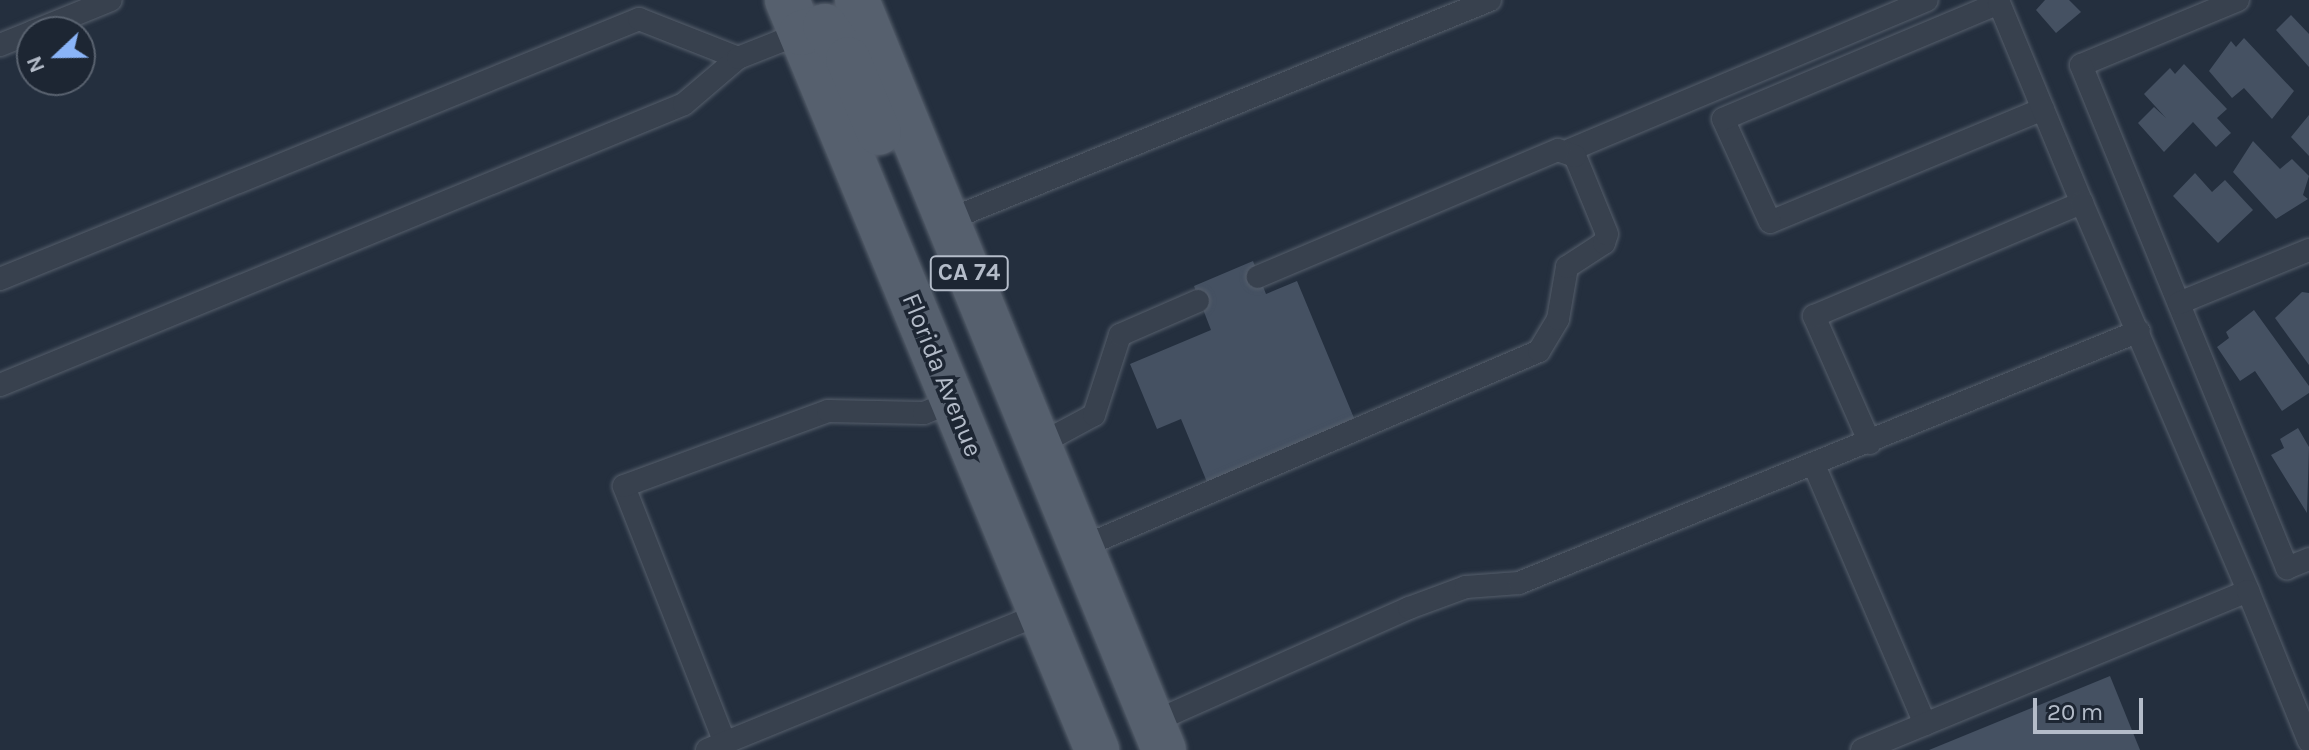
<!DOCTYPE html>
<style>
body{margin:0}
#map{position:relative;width:2309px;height:750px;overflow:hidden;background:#242f3e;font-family:Karla,sans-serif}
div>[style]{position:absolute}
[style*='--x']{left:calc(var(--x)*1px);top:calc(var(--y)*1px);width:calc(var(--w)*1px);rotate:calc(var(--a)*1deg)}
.building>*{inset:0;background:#455162}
.roads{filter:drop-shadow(0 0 2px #565f6c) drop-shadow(0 0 2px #565f6c)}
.lane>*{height:22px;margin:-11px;padding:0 11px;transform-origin:11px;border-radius:11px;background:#38414e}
.primary>*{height:44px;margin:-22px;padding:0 22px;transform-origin:22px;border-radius:22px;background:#56606e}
span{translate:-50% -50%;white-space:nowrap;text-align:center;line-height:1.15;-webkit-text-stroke:7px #1d2633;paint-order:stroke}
.shield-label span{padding:2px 6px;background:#1d2633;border:2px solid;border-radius:6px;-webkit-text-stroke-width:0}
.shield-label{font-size:24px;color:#b4bcc9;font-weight:700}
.street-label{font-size:26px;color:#b4bcc9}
.north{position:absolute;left:16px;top:16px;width:80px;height:80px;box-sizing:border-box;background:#1d2633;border:2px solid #59626f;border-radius:50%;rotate:248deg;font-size:22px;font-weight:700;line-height:32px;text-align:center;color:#b4bcc9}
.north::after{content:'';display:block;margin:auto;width:28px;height:36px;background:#8ab4f8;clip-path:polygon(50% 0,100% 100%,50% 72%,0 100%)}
.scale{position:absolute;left:2033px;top:698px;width:110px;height:36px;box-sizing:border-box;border:4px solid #b4bcc9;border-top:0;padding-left:10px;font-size:24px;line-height:28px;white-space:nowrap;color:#b4bcc9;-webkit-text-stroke:6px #1d2633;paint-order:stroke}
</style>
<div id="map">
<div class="building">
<i style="clip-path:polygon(2045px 0,2069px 0,2081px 12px,2056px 33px,2036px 10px)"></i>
<i style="clip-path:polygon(2291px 15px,2309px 34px,2309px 67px,2276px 30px)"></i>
<i style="clip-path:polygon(2244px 38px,2294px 91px,2272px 119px,2244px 88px,2232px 98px,2209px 71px,2231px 41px,2236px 47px)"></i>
<i style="clip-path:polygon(2184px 64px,2227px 109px,2217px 118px,2231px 133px,2216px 147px,2193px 122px,2164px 152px,2138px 123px,2154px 107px,2166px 118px,2144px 94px,2170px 68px,2175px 74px)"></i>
<i style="clip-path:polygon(2309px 115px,2309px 156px,2291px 137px)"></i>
<i style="clip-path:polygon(2253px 141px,2280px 169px,2292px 159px,2309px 176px,2303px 195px,2308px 199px,2276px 219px,2233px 172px)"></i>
<i style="clip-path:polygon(2195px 173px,2212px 192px,2225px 180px,2253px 210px,2218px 243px,2173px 196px)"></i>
<i style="clip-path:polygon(1253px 261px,1266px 294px,1297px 281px,1354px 418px,1209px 487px,1181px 419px,1157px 429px,1130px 364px,1211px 330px,1194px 286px)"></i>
<i style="clip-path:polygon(2302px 292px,2309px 293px,2309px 365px,2275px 318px)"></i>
<i style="clip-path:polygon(2254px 310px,2309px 386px,2309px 393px,2282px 411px,2255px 371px,2240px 381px,2217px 347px,2229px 338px,2226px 332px)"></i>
<i style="clip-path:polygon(2298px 428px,2309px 447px,2307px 513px,2271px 455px,2284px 448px,2280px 439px)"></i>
<i style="clip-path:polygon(2110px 676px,2140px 750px,1929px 750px)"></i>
</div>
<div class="roads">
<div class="lane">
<i style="--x:2238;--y:0;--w:170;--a:157.5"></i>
<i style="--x:2081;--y:65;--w:544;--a:67.73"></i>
<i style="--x:2287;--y:568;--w:24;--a:-22"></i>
<i style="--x:32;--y:32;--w:85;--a:-22.1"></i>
<i style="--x:0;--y:45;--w:35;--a:-22"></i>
<i style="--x:2043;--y:109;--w:295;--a:157.5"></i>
<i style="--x:1770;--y:222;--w:113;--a:-114.5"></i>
<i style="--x:1723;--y:119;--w:299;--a:-22.8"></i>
<i style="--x:1999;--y:3;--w:217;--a:67.5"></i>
<i style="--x:1570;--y:150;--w:387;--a:-22.8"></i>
<i style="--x:948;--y:220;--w:585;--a:-22.09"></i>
<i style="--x:0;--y:279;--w:690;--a:-22.14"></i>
<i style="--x:639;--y:19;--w:106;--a:21.5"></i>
<i style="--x:2179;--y:303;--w:140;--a:-22.2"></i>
<i style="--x:0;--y:385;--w:739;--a:-22.33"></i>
<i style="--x:684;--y:104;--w:71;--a:-40.4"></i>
<i style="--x:738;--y:58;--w:68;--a:-21.6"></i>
<i style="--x:1870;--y:443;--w:139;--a:-113.8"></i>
<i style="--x:1814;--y:316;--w:291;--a:-22.9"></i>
<i style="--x:2082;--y:203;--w:422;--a:66.8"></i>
<i style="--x:1040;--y:444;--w:61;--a:-28.2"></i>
<i style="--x:1094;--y:415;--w:84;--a:-72"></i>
<i style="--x:1120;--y:335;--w:85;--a:-23.6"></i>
<i style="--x:1814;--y:465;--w:282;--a:66.8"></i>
<i style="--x:1082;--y:547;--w:497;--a:-23.2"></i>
<i style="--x:1539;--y:351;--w:37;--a:-59"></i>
<i style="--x:1558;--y:319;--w:53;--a:-80.2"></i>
<i style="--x:1567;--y:267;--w:44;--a:-33"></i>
<i style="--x:1604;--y:243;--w:9;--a:-72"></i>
<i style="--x:1607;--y:234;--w:84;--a:-112.3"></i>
<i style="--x:1575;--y:156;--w:18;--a:-161"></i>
<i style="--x:1558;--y:150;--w:326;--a:157.1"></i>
<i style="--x:1153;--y:722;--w:280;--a:-24"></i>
<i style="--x:1409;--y:608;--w:61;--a:-20.2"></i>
<i style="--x:1466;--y:587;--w:53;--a:-4.3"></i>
<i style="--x:1519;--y:583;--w:669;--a:-22.12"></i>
<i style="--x:725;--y:743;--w:276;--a:-111.5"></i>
<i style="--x:624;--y:486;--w:217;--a:-20.2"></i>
<i style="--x:828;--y:411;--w:96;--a:1.2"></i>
<i style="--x:924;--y:413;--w:31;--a:-22"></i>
<i style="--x:707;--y:750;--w:361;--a:-22.2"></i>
<i style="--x:1862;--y:750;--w:417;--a:-22.4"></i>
<i style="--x:2248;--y:591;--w:162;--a:67.9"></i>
</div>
<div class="primary">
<i style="--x:787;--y:0;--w:812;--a:67.54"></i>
<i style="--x:857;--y:0;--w:810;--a:67.74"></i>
<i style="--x:801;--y:33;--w:25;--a:-16"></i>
<i style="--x:825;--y:26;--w:40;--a:55.1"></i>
<i style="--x:848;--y:59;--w:80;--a:67.3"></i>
</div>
</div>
<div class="shield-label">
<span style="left:969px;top:273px">CA 74</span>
</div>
<div class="street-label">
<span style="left:942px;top:375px;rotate:68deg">Florida Avenue</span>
</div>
<div class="north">N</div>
<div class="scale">20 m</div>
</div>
